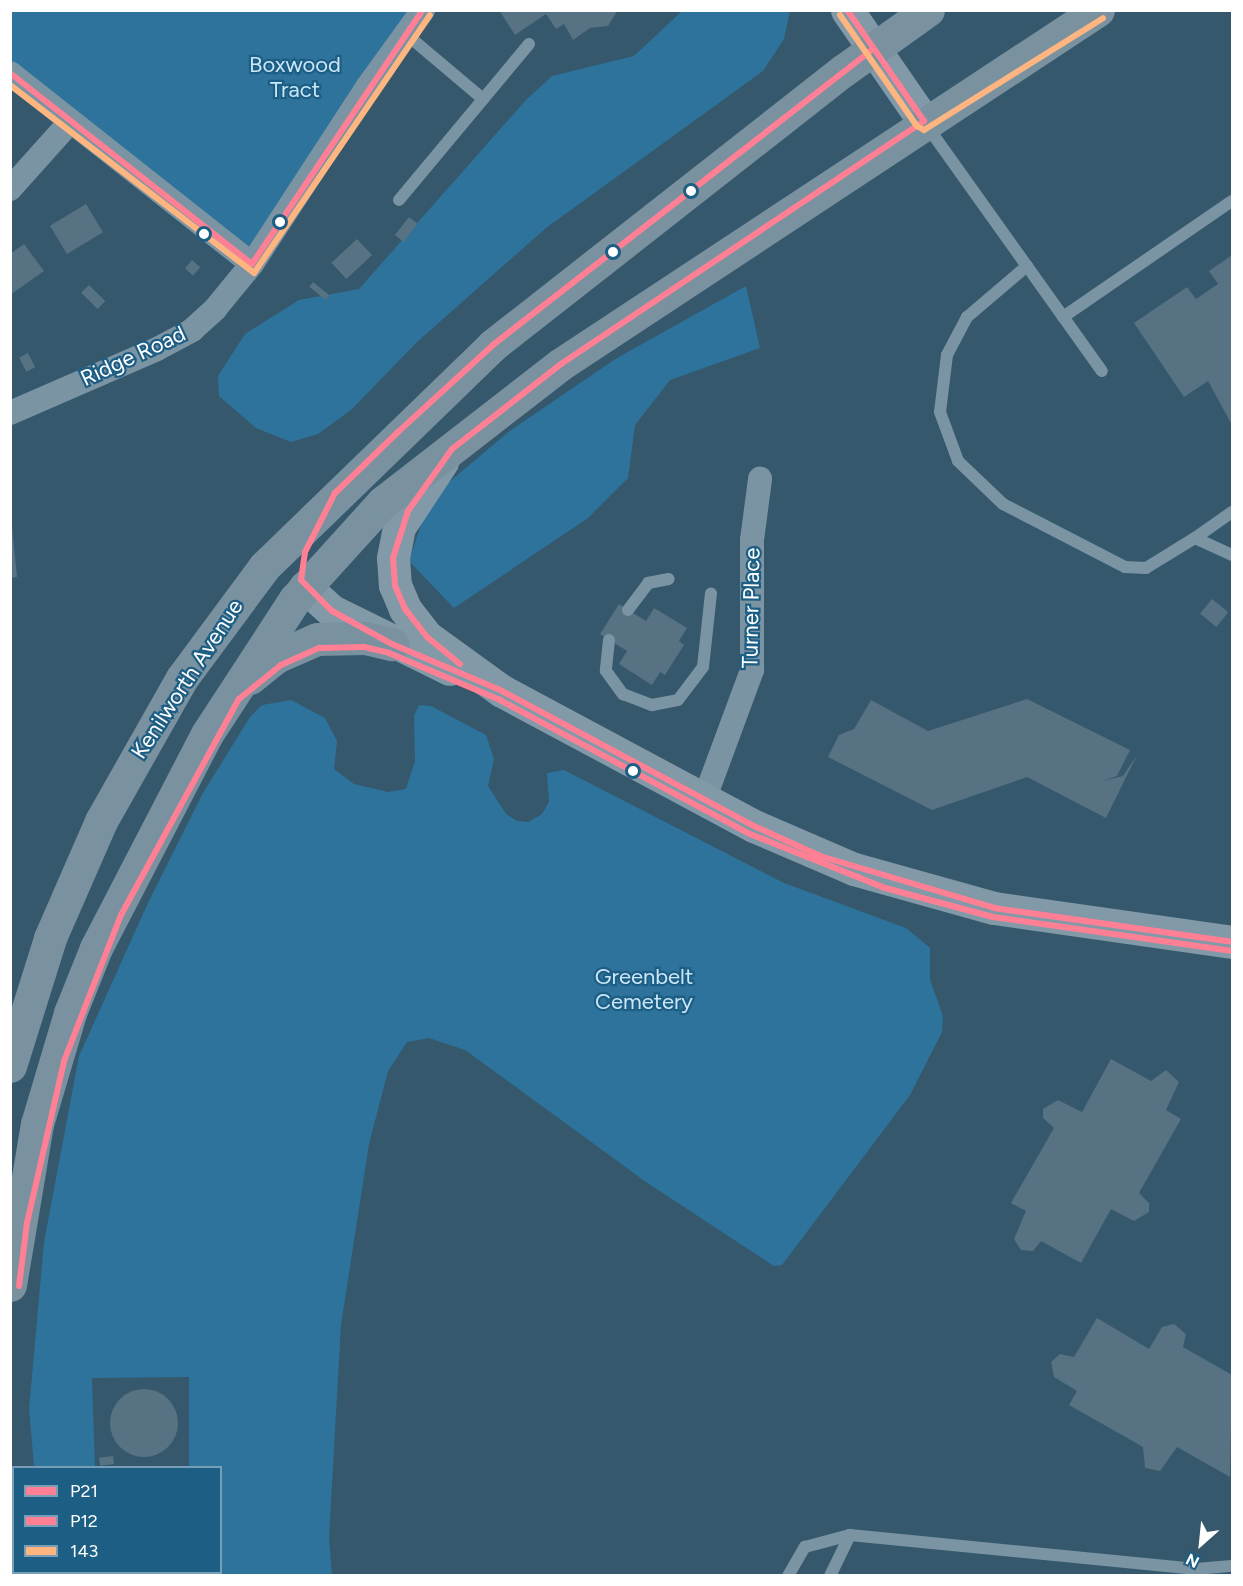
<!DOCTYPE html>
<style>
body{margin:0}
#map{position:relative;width:1243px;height:1586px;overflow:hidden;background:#35586d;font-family:Figtree,sans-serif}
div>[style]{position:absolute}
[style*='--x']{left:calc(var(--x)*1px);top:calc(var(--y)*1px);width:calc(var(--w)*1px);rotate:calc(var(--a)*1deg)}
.green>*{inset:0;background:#2e739b}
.building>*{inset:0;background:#577282;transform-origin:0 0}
.round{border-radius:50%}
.lane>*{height:12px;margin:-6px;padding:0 6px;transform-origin:6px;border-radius:6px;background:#7b94a3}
.street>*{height:24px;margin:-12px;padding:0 12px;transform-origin:12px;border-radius:12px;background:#7b94a3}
.secondary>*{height:33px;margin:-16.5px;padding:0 16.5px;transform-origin:16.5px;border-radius:16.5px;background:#8299a8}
.primary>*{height:33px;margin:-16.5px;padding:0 16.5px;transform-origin:16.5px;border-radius:16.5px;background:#7a92a0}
.bus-1>*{height:6px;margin:-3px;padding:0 3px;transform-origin:3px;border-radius:3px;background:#ff8094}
.bus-2>*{height:6px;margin:-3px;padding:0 3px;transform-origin:3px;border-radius:3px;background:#ff8094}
.bus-3>*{height:6px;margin:-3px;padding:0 3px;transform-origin:3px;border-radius:3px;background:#ffb580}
.dots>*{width:16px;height:16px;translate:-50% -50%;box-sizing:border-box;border:3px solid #1d5e85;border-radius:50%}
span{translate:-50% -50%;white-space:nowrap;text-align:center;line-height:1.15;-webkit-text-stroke:4.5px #1d5e85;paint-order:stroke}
.park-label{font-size:22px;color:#c9e7f8}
.street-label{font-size:22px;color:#fff}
.frame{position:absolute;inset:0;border:12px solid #fff;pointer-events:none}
.legend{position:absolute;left:12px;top:1466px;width:210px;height:108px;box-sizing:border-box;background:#1d5e85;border:2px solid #779eb6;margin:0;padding:8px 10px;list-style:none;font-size:18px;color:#fff}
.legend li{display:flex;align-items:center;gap:12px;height:30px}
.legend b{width:30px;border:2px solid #779eb6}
.north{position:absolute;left:1171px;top:1514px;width:60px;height:60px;-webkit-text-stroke:4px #1d5e85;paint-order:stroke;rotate:207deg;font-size:16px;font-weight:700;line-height:24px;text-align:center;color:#fff}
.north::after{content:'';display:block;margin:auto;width:21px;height:27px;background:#fff;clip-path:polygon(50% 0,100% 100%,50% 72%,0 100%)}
</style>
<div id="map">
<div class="green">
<i style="clip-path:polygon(10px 11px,423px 11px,252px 264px,11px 73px)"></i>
<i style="clip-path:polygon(682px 11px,790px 11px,784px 39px,763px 71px,546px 228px,417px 342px,351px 410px,318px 434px,291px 442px,256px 428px,219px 396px,218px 376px,245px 334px,299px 300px,359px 289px,526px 100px,552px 76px,634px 56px)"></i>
<i style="clip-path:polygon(746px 286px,760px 348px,670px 380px,635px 425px,628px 478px,588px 518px,454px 608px,409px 561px,430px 498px,511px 430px,617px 358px)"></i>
<i style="clip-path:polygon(291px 700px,325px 718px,337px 741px,334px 769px,354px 784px,388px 792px,406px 789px,415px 761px,414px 716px,419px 705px,431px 706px,486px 735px,494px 759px,488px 786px,506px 814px,517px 821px,528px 822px,542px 814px,549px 802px,547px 773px,564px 770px,784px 883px,906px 928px,930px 948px,930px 980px,943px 1016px,942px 1032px,910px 1095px,782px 1265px,774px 1266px,646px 1182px,465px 1050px,429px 1038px,407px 1042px,388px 1071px,369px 1144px,341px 1325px,329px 1537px,332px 1575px,188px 1575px,220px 1572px,220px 1468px,189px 1467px,189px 1377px,92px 1378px,95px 1467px,34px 1466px,29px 1409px,44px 1242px,79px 1056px,148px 903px,203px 793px,250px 717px,262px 705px)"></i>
</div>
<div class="building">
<i style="clip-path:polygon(499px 10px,618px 10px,608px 26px,590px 28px,573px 40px,564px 24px,556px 29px,546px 14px,515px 35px)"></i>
<i style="left:86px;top:204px;width:33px;height:42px;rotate:59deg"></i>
<i style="left:409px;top:217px;width:11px;height:23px;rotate:38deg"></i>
<i style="left:357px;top:239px;width:22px;height:35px;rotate:47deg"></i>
<i style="clip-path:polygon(24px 244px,44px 271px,10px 295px,10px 254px)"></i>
<i style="clip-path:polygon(1232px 255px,1232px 425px,1208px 381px,1184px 397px,1134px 323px,1187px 287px,1196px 299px,1218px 284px,1209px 271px)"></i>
<i style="left:192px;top:260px;width:11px;height:11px;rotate:41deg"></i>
<i style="left:313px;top:282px;width:21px;height:6px;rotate:39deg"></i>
<i style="left:89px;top:285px;width:23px;height:11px;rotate:45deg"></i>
<i style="left:28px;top:353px;width:16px;height:10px;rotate:63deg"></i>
<i style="clip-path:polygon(10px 505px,17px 577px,10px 578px)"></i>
<i style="left:1212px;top:599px;width:21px;height:19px;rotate:39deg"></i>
<i style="clip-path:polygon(619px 604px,646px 621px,654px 608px,687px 628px,679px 641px,684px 645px,665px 675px,660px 672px,652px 685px,619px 664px,627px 651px,600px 634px)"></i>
<i style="clip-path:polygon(1027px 699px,1130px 750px,1117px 776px,1103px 781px,1123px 776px,1137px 755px,1106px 818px,1027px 777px,932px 810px,828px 757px,839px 735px,854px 729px,871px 700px,928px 731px)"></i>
<i style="clip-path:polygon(1111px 1059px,1151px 1081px,1166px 1070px,1179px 1082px,1166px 1110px,1181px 1119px,1139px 1193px,1149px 1203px,1149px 1212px,1134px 1221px,1111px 1209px,1081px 1263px,1041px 1241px,1033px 1251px,1021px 1250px,1014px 1239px,1026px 1211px,1011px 1203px,1054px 1128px,1043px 1118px,1043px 1109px,1058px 1100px,1082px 1112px)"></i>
<i style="clip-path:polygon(1097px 1318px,1149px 1349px,1162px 1327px,1174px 1324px,1186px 1334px,1183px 1347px,1232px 1375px,1230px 1477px,1177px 1447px,1160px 1471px,1145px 1468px,1143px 1447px,1069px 1405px,1077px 1391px,1054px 1377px,1051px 1362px,1060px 1354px,1074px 1357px)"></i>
<i class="round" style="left:110px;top:1389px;width:68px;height:68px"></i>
<i style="left:113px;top:1456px;width:8px;height:14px;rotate:83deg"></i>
</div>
<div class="lane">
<i style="--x:406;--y:34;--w:101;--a:40.2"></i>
<i style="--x:927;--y:126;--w:301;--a:54.5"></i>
<i style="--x:399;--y:200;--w:203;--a:-50.2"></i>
<i style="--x:1027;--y:266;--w:79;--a:139.6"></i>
<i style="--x:967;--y:317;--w:43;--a:117.8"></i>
<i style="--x:947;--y:355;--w:57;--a:97"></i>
<i style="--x:940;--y:412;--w:52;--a:69.8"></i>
<i style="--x:958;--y:461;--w:62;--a:43.7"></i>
<i style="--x:1003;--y:504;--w:137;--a:27.3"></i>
<i style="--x:1125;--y:567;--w:21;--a:3"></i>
<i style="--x:1146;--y:568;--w:57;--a:-31.5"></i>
<i style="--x:1195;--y:538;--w:41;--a:24.7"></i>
<i style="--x:1063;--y:317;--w:205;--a:-34.5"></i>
<i style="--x:1195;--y:538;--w:45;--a:-35.1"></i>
<i style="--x:628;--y:610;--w:34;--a:-53"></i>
<i style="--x:648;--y:583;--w:21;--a:-11"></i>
<i style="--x:609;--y:640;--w:31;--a:96"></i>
<i style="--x:606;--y:671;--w:29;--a:54"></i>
<i style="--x:623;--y:694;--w:31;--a:21"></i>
<i style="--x:652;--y:705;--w:26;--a:-11"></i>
<i style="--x:678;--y:700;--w:41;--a:-52.9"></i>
<i style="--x:703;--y:667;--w:74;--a:-83.8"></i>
<i style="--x:10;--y:1491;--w:4;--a:0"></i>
<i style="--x:788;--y:1576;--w:34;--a:-60"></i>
<i style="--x:805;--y:1547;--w:47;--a:-14.9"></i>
<i style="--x:850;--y:1535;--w:348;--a:5.6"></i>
<i style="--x:1196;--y:1569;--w:36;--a:-5"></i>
<i style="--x:830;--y:1576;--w:46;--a:-64"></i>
</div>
<div class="street">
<i style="--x:10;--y:73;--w:308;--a:38.3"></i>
<i style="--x:10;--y:189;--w:90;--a:-48.2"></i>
<i style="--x:10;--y:413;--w:160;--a:-23.5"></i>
<i style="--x:157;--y:349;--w:40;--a:-28"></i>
<i style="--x:192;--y:330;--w:31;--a:-42"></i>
<i style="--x:215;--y:309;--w:58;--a:-50.6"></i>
<i style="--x:252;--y:264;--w:212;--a:-56.9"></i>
<i style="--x:368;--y:86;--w:94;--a:-54.1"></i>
<i style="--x:704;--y:800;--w:139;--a:-69.7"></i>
<i style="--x:752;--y:670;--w:130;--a:-90"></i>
<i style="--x:752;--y:540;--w:62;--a:-82.5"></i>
</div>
<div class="secondary">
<i style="--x:847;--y:10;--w:135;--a:55.3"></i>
<i style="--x:442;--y:462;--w:78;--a:123.5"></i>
<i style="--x:399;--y:527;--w:32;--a:101"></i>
<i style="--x:393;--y:558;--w:27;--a:86"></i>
<i style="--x:395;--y:585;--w:26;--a:67"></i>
<i style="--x:405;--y:609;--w:36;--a:52"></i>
<i style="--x:427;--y:637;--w:92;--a:35.8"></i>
<i style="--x:502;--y:691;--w:286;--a:28.2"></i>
<i style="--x:754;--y:826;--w:109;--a:23.3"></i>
<i style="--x:854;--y:869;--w:145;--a:15.6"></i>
<i style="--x:994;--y:908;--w:240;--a:8.1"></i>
<i style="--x:305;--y:587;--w:36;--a:42"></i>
<i style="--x:332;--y:611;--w:131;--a:26.2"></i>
</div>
<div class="primary">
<i style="--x:250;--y:678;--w:33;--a:-39"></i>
<i style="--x:276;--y:657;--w:45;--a:-23.7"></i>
<i style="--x:317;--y:639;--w:48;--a:-1.2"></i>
<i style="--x:365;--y:638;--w:28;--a:13"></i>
<i style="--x:10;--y:1066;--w:134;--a:-72.6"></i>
<i style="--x:50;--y:938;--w:128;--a:-66.4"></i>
<i style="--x:101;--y:821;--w:164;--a:-60.5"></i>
<i style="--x:182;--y:678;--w:138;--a:-53.5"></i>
<i style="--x:264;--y:567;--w:319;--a:-44.1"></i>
<i style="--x:493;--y:345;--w:446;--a:-38.1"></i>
<i style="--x:844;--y:70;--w:103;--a:-35.5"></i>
<i style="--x:10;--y:1285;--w:163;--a:-80.5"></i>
<i style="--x:37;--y:1124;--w:116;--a:-73.4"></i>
<i style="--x:70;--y:1013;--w:70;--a:-68.2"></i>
<i style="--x:96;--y:948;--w:241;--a:-62.6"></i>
<i style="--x:207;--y:734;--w:161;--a:-56.9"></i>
<i style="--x:295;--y:599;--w:131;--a:-47.8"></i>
<i style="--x:383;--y:502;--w:225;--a:-37.8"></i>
<i style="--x:561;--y:364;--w:643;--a:-33.39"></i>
<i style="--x:10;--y:1563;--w:13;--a:81"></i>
</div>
<div class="bus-1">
<i style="--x:873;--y:49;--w:482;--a:142.1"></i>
<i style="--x:493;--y:345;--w:129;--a:137.5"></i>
<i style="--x:398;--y:432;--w:88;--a:135.9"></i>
<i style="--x:335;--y:493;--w:66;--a:117"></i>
<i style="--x:305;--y:552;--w:28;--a:98"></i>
<i style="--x:301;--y:580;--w:44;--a:45"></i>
<i style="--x:332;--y:611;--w:68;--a:28.8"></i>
<i style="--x:392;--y:644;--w:120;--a:23.1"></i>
<i style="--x:502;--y:691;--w:286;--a:28.2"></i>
<i style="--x:754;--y:826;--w:72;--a:24.4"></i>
<i style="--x:820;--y:856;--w:182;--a:16.6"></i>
<i style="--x:994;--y:908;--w:240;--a:8.1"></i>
<i style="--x:10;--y:73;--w:308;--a:38.3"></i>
<i style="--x:252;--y:264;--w:306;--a:-56.1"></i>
<i style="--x:460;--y:664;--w:43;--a:-140.7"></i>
<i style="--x:427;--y:637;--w:36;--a:-128"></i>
<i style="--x:405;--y:609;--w:26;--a:-113"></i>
<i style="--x:395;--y:585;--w:27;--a:-94"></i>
<i style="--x:393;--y:558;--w:49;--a:-72.3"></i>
<i style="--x:408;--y:511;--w:76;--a:-54.6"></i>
<i style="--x:452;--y:449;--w:138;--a:-37.9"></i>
<i style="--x:561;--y:364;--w:437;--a:-33.8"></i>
<i style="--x:924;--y:121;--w:135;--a:-124.7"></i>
</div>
<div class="bus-2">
<i style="--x:19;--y:1286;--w:64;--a:-82.8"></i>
<i style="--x:27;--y:1223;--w:166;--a:-77.1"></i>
<i style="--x:64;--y:1061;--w:157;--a:-68.7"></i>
<i style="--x:121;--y:915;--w:246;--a:-61.4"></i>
<i style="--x:239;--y:699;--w:54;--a:-39"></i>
<i style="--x:281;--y:665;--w:42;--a:-24.1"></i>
<i style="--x:319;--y:648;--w:45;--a:-1.3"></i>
<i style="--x:364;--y:647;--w:26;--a:13"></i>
<i style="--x:389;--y:653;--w:118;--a:22.9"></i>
<i style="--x:498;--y:699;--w:286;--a:28.2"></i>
<i style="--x:750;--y:834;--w:145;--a:21.8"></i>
<i style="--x:885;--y:888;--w:112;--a:15"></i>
<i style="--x:993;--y:917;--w:240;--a:8.1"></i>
</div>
<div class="bus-3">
<i style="--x:840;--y:15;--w:135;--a:55.3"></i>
<i style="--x:917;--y:126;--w:8;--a:30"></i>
<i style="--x:924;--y:130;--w:211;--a:-32"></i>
<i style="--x:10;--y:85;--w:308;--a:37.6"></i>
<i style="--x:254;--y:273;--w:312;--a:-55.7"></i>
</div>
<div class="dots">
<i style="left:691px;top:191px;background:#fff"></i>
<i style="left:280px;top:222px;background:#fff"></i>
<i style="left:204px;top:234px;background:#fff"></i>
<i style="left:613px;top:252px;background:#fff"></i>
<i style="left:633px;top:771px;background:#fff"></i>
</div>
<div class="park-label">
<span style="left:295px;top:77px">Boxwood<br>Tract</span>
<span style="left:644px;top:989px">Greenbelt<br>Cemetery</span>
</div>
<div class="street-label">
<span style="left:133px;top:356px;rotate:-25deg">Ridge Road</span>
<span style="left:751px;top:608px;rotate:-89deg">Turner Place</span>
<span style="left:187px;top:679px;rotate:-57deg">Kenilworth Avenue</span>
</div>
<div class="frame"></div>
<ul class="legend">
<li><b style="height:8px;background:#ff8094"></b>P21</li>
<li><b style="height:8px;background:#ff8094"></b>P12</li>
<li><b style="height:8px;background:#ffb580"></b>143</li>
</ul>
<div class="north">N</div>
</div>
